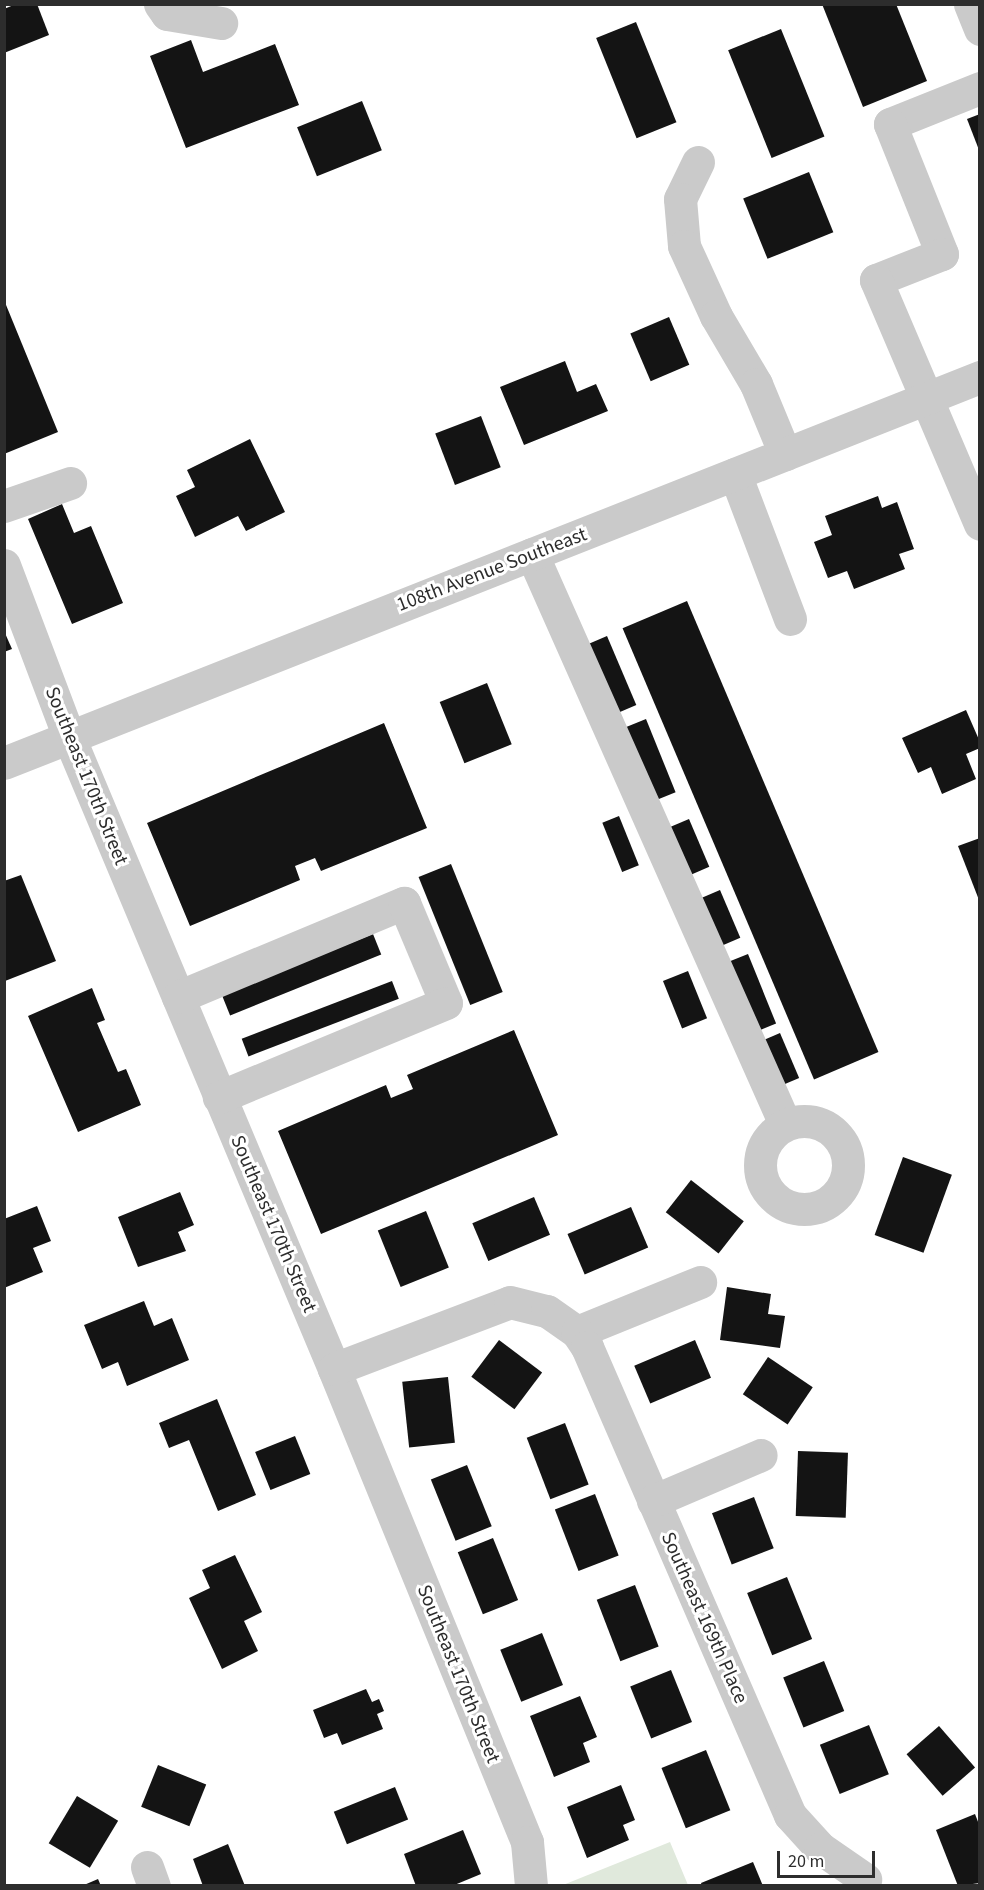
<!DOCTYPE html>
<style>
body{margin:0}
#map{position:relative;width:984px;height:1890px;overflow:hidden;background:#fff;font-family:"Source Sans 3",sans-serif}
div>[style]{position:absolute}
[style*='--x']{left:calc(var(--x)*1px);top:calc(var(--y)*1px);width:calc(var(--w)*1px);rotate:calc(var(--a)*1deg)}
.green>*{inset:0;background:#e0e9dc}
.building>*{inset:0;background:#141414;transform-origin:0 0}
.minor>*{height:33px;margin:-16.5px;padding:0 16.5px;transform-origin:16.5px;border-radius:16.5px;background:#cacaca}
.minor>.ring{margin:-16.5px;padding:0;box-sizing:content-box;background:none;border:33px solid #cacaca;border-radius:50%}
span{translate:-50% -50%;white-space:nowrap;text-align:center;line-height:1.15;-webkit-text-stroke:6px #fff;paint-order:stroke}
.street-label{font-size:20px;color:#2d2d2d}
.frame{position:absolute;inset:0;border:6px solid #2d2d2d;pointer-events:none}
.scale{position:absolute;left:777px;top:1851px;width:98px;height:27px;box-sizing:border-box;border:3px solid #2d2d2d;border-top:0;padding-left:8px;font-size:18px;line-height:21px;white-space:nowrap;color:#2d2d2d;-webkit-text-stroke:4px #fff;paint-order:stroke}
</style>
<div id="map">
<div class="green">
<i style="clip-path:polygon(670px 1842px,688px 1885px,563px 1885px)"></i>
</div>
<div class="building">
<i style="clip-path:polygon(16px 4px,37px 4px,49px 35px,4px 53px,4px 9px)"></i>
<i style="clip-path:polygon(822px 4px,896px 4px,927px 81px,863px 107px)"></i>
<i style="left:636px;top:22px;width:108px;height:43px;rotate:68deg"></i>
<i style="left:781px;top:29px;width:116px;height:57px;rotate:68deg"></i>
<i style="clip-path:polygon(191px 40px,203px 72px,275px 44px,299px 105px,186px 148px,150px 56px)"></i>
<i style="left:362px;top:101px;width:53px;height:70px;rotate:68deg"></i>
<i style="clip-path:polygon(980px 114px,980px 150px,979px 150px,967px 119px)"></i>
<i style="left:809px;top:172px;width:65px;height:71px;rotate:68deg"></i>
<i style="clip-path:polygon(4px 300px,58px 432px,4px 454px)"></i>
<i style="left:669px;top:317px;width:52px;height:42px;rotate:67deg"></i>
<i style="clip-path:polygon(565px 361px,577px 392px,596px 384px,608px 411px,524px 445px,500px 387px)"></i>
<i style="left:481px;top:416px;width:55px;height:49px;rotate:69deg"></i>
<i style="clip-path:polygon(250px 439px,285px 512px,246px 531px,238px 516px,195px 537px,176px 496px,195px 487px,187px 470px)"></i>
<i style="clip-path:polygon(878px 496px,882px 508px,897px 502px,914px 549px,899px 554px,905px 569px,854px 589px,847px 571px,828px 578px,814px 542px,832px 535px,825px 516px)"></i>
<i style="clip-path:polygon(62px 504px,74px 533px,91px 526px,123px 603px,72px 624px,28px 519px)"></i>
<i style="left:687px;top:601px;width:490px;height:70px;rotate:67deg"></i>
<i style="clip-path:polygon(4px 631px,12px 649px,4px 652px)"></i>
<i style="left:607px;top:636px;width:75px;height:26px;rotate:67deg"></i>
<i style="left:487px;top:683px;width:66px;height:51px;rotate:68deg"></i>
<i style="clip-path:polygon(966px 710px,980px 742px,980px 748px,966px 754px,976px 779px,942px 794px,931px 767px,918px 773px,902px 738px)"></i>
<i style="left:646px;top:719px;width:79px;height:26px;rotate:68deg"></i>
<i style="clip-path:polygon(384px 723px,427px 828px,321px 871px,315px 858px,295px 866px,300px 880px,190px 926px,147px 823px)"></i>
<i style="left:619px;top:816px;width:53px;height:18px;rotate:68deg"></i>
<i style="left:689px;top:819px;width:52px;height:25px;rotate:67deg"></i>
<i style="clip-path:polygon(980px 838px,980px 900px,979px 900px,958px 846px)"></i>
<i style="left:451px;top:864px;width:138px;height:35px;rotate:68deg"></i>
<i style="clip-path:polygon(21px 875px,56px 961px,5px 981px,4px 881px)"></i>
<i style="left:720px;top:890px;width:52px;height:26px;rotate:67deg"></i>
<i style="left:373px;top:934px;width:22px;height:163px;rotate:68deg"></i>
<i style="left:748px;top:954px;width:75px;height:27px;rotate:68deg"></i>
<i style="left:688px;top:971px;width:51px;height:27px;rotate:68deg"></i>
<i style="left:392px;top:981px;width:19px;height:161px;rotate:69deg"></i>
<i style="clip-path:polygon(92px 988px,105px 1020px,97px 1023px,118px 1072px,126px 1069px,141px 1105px,78px 1132px,28px 1016px)"></i>
<i style="clip-path:polygon(514px 1030px,558px 1135px,321px 1234px,278px 1131px,386px 1085px,391px 1098px,413px 1089px,407px 1075px)"></i>
<i style="left:780px;top:1033px;width:49px;height:25px;rotate:67deg"></i>
<i style="left:903px;top:1157px;width:52px;height:83px;rotate:20deg"></i>
<i style="left:691px;top:1180px;width:67px;height:41px;rotate:38deg"></i>
<i style="clip-path:polygon(180px 1192px,194px 1225px,178px 1232px,186px 1251px,138px 1267px,118px 1217px)"></i>
<i style="left:534px;top:1197px;width:41px;height:67px;rotate:67deg"></i>
<i style="clip-path:polygon(37px 1206px,51px 1241px,33px 1248px,43px 1272px,4px 1288px,4px 1219px)"></i>
<i style="left:631px;top:1207px;width:44px;height:69px;rotate:67deg"></i>
<i style="left:426px;top:1211px;width:61px;height:52px;rotate:68deg"></i>
<i style="clip-path:polygon(727px 1287px,771px 1294px,768px 1314px,785px 1316px,780px 1348px,720px 1340px)"></i>
<i style="clip-path:polygon(144px 1301px,154px 1326px,172px 1318px,189px 1360px,127px 1386px,118px 1362px,102px 1369px,84px 1325px)"></i>
<i style="left:499px;top:1340px;width:54px;height:46px;rotate:37deg"></i>
<i style="left:695px;top:1340px;width:41px;height:66px;rotate:67deg"></i>
<i style="left:768px;top:1357px;width:54px;height:45px;rotate:34deg"></i>
<i style="left:448px;top:1377px;width:66px;height:46px;rotate:84deg"></i>
<i style="clip-path:polygon(217px 1399px,256px 1495px,218px 1511px,189px 1440px,169px 1448px,159px 1423px)"></i>
<i style="left:565px;top:1423px;width:66px;height:41px;rotate:69deg"></i>
<i style="left:295px;top:1436px;width:41px;height:43px;rotate:68deg"></i>
<i style="left:798px;top:1451px;width:50px;height:65px;rotate:2deg"></i>
<i style="left:467px;top:1465px;width:66px;height:39px;rotate:68deg"></i>
<i style="left:595px;top:1494px;width:66px;height:43px;rotate:69deg"></i>
<i style="left:754px;top:1497px;width:55px;height:45px;rotate:69deg"></i>
<i style="left:493px;top:1538px;width:67px;height:38px;rotate:68deg"></i>
<i style="clip-path:polygon(235px 1555px,262px 1612px,244px 1621px,258px 1651px,222px 1669px,189px 1598px,210px 1588px,202px 1570px)"></i>
<i style="left:787px;top:1577px;width:67px;height:43px;rotate:68deg"></i>
<i style="left:635px;top:1585px;width:66px;height:41px;rotate:69deg"></i>
<i style="left:542px;top:1633px;width:56px;height:45px;rotate:68deg"></i>
<i style="left:824px;top:1661px;width:54px;height:44px;rotate:68deg"></i>
<i style="left:671px;top:1670px;width:56px;height:44px;rotate:68deg"></i>
<i style="clip-path:polygon(366px 1689px,372px 1702px,379px 1699px,384px 1711px,377px 1714px,383px 1729px,342px 1745px,337px 1733px,324px 1738px,313px 1710px)"></i>
<i style="clip-path:polygon(580px 1696px,597px 1737px,583px 1743px,590px 1762px,554px 1777px,530px 1716px)"></i>
<i style="left:869px;top:1725px;width:53px;height:53px;rotate:68deg"></i>
<i style="left:939px;top:1726px;width:55px;height:43px;rotate:49deg"></i>
<i style="left:706px;top:1750px;width:65px;height:48px;rotate:68deg"></i>
<i style="left:158px;top:1765px;width:52px;height:45px;rotate:22deg"></i>
<i style="clip-path:polygon(621px 1785px,635px 1820px,623px 1825px,629px 1840px,587px 1858px,567px 1807px)"></i>
<i style="left:395px;top:1787px;width:35px;height:66px;rotate:68deg"></i>
<i style="left:77px;top:1796px;width:48px;height:55px;rotate:31deg"></i>
<i style="clip-path:polygon(975px 1814px,980px 1827px,980px 1883px,958px 1886px,936px 1830px)"></i>
<i style="clip-path:polygon(463px 1830px,481px 1874px,452px 1886px,416px 1886px,404px 1854px)"></i>
<i style="clip-path:polygon(228px 1844px,245px 1886px,203px 1886px,193px 1859px)"></i>
<i style="clip-path:polygon(753px 1862px,763px 1886px,702px 1886px,701px 1883px)"></i>
<i style="clip-path:polygon(98px 1879px,101px 1886px,84px 1886px,84px 1885px)"></i>
</div>
<div class="minor">
<i style="--x:160;--y:4;--w:12;--a:55"></i>
<i style="--x:167;--y:14;--w:55;--a:9.5"></i>
<i style="--x:970;--y:4;--w:27;--a:68"></i>
<i style="--x:980;--y:88;--w:97;--a:158.2"></i>
<i style="--x:890;--y:124;--w:140;--a:68.2"></i>
<i style="--x:942;--y:254;--w:71;--a:158.5"></i>
<i style="--x:876;--y:280;--w:265;--a:66.9"></i>
<i style="--x:698;--y:162;--w:41;--a:115.9"></i>
<i style="--x:680;--y:199;--w:47;--a:85.1"></i>
<i style="--x:684;--y:246;--w:77;--a:65.4"></i>
<i style="--x:716;--y:316;--w:79;--a:59.5"></i>
<i style="--x:756;--y:384;--w:76;--a:67.5"></i>
<i style="--x:735;--y:474;--w:155;--a:69.2"></i>
<i style="--x:4;--y:506;--w:70;--a:-19.2"></i>
<i style="--x:532;--y:554;--w:624;--a:66.07"></i>
<i style="--x:4;--y:565;--w:184;--a:69.3"></i>
<i style="--x:69;--y:737;--w:685;--a:67.25"></i>
<i style="--x:334;--y:1369;--w:511;--a:67.8"></i>
<i style="--x:527;--y:1842;--w:44;--a:84.8"></i>
<i style="--x:4;--y:763;--w:1050;--a:-21.58"></i>
<i style="--x:178;--y:997;--w:245;--a:-22.6"></i>
<i style="--x:404;--y:903;--w:108;--a:67.2"></i>
<i style="--x:446;--y:1003;--w:246;--a:157.5"></i>
<i class="ring" style="left:760px;top:1121px;width:55px;height:55px"></i>
<i style="--x:577;--y:1332;--w:133;--a:-22.1"></i>
<i style="--x:334;--y:1369;--w:188;--a:-20.8"></i>
<i style="--x:510;--y:1302;--w:38;--a:14"></i>
<i style="--x:547;--y:1311;--w:37;--a:35"></i>
<i style="--x:577;--y:1332;--w:18;--a:56"></i>
<i style="--x:587;--y:1347;--w:510;--a:66.55"></i>
<i style="--x:790;--y:1815;--w:45;--a:47.7"></i>
<i style="--x:820;--y:1848;--w:55;--a:34.6"></i>
<i style="--x:653;--y:1501;--w:117;--a:-23.1"></i>
<i style="--x:147;--y:1867;--w:20;--a:70"></i>
</div>
<div class="street-label">
<span style="left:492px;top:570px;rotate:-21deg">108th Avenue Southeast</span>
<span style="left:86px;top:776px;rotate:68deg">Southeast 170th Street</span>
<span style="left:273px;top:1224px;rotate:67deg">Southeast 170th Street</span>
<span style="left:704px;top:1618px;rotate:66deg">Southeast 169th Place</span>
<span style="left:458px;top:1674px;rotate:68deg">Southeast 170th Street</span>
</div>
<div class="frame"></div>
<div class="scale">20 m</div>
</div>
